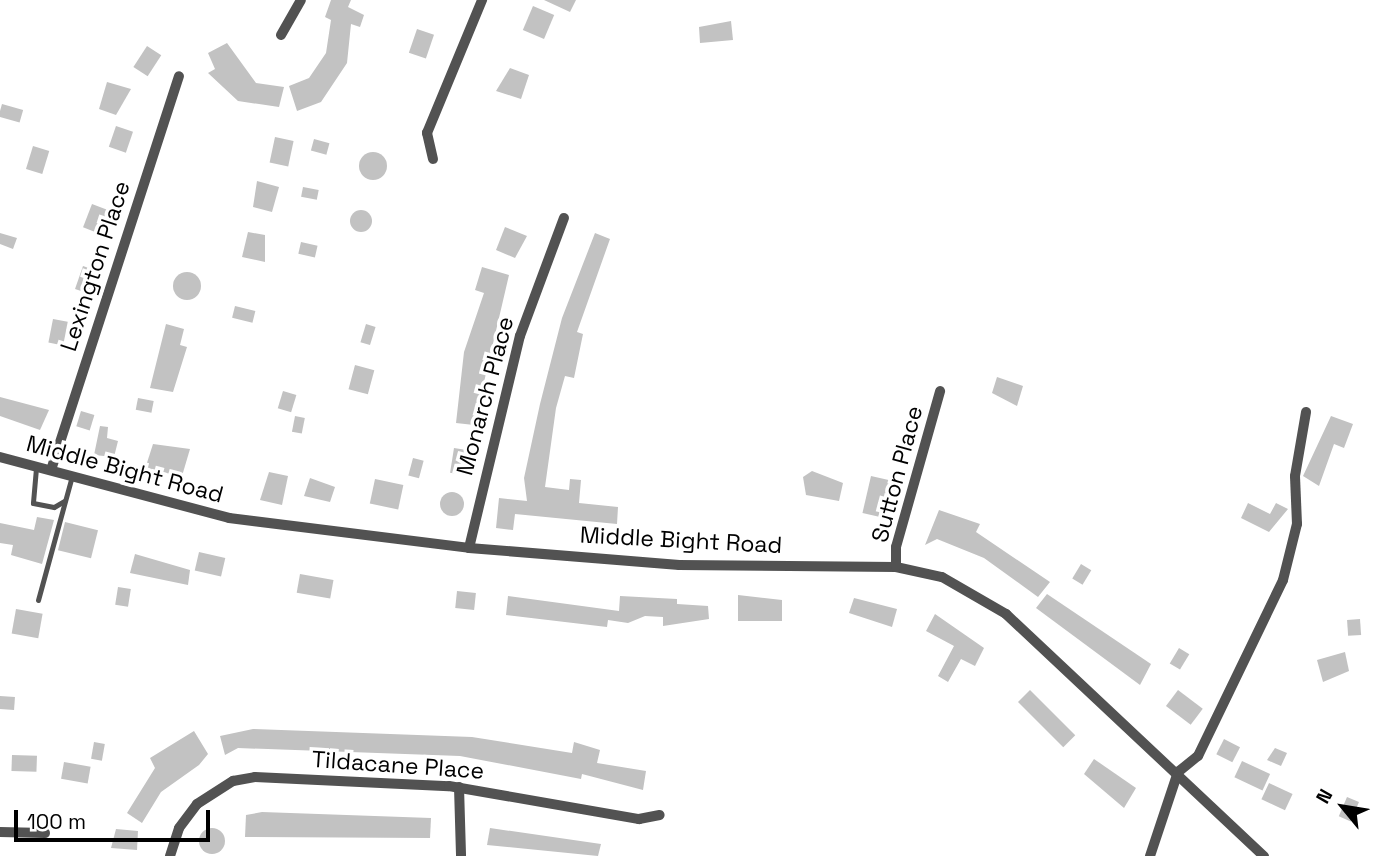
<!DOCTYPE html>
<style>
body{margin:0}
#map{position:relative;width:1392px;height:856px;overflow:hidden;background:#fff;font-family:"Space Grotesk",sans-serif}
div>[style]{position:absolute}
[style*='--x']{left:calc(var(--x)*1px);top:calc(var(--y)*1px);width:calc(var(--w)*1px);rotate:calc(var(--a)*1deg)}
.building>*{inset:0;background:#c2c2c2;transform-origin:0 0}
.round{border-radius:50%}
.lane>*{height:5px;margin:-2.5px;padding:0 2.5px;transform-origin:2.5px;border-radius:2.5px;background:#525252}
.street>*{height:10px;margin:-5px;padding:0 5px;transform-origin:5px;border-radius:5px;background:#525252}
span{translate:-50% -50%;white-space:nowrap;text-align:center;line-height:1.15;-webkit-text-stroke:7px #fff;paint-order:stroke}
.street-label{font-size:23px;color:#000}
.north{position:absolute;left:1308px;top:772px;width:70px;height:70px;-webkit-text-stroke:5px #fff;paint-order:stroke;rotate:300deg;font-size:19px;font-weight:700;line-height:28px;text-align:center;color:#000}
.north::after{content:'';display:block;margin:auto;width:24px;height:32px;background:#000;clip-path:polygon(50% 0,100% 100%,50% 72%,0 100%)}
.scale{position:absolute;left:14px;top:810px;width:196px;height:32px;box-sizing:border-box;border:4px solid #000;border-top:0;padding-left:9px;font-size:21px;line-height:24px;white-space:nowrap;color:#000;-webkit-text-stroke:5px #fff;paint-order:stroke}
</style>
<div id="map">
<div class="building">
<i style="clip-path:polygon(331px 0,351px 0,348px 7px,364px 15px,360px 27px,351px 24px,347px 63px,321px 102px,297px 111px,289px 86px,309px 78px,326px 53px,331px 20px,325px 17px)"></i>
<i style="clip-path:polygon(544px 0,576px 0,570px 12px)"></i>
<i style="left:533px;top:6px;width:23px;height:26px;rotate:23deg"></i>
<i style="clip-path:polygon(731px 21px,733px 40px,700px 43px,699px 27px)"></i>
<i style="left:417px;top:29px;width:18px;height:25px;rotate:19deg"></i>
<i style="clip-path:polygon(227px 43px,256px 83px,284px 87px,279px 107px,238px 101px,208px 73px,215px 69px,208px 53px)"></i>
<i style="left:147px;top:46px;width:17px;height:25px;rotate:33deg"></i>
<i style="clip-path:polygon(510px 68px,529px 75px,521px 99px,496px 91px)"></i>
<i style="clip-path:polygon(107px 82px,131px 89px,116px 115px,99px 109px)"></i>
<i style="left:2px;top:104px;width:22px;height:13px;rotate:16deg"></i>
<i style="left:116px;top:126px;width:18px;height:22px;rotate:19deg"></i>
<i style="left:275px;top:137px;width:19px;height:26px;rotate:12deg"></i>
<i style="left:314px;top:139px;width:16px;height:12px;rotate:15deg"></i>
<i style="left:33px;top:146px;width:17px;height:24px;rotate:17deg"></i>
<i class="round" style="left:359px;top:152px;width:28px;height:28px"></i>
<i style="clip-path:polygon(257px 181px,279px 187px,272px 212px,253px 207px)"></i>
<i style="left:303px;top:187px;width:16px;height:10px;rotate:11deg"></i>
<i style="left:92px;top:204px;width:19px;height:25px;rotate:21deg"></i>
<i class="round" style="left:350px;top:210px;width:22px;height:22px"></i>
<i style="clip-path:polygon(505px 227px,527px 236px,515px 258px,496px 250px)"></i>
<i style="clip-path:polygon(248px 232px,265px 235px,265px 262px,242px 257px)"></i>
<i style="clip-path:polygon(0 233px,17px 238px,13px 249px,0 244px)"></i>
<i style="clip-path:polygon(595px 233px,610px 239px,577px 332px,583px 334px,574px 378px,565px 376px,556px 408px,545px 487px,569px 490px,570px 479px,581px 480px,579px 503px,618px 507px,617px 524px,515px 514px,513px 530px,496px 528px,499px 498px,527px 501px,524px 478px,540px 404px,562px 318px)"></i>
<i style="left:301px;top:242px;width:17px;height:12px;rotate:13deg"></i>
<i style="clip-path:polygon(83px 266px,100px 272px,87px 293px,75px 289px)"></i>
<i style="clip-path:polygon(482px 267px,509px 275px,474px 425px,456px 423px,464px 352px,484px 293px,475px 290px)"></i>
<i class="round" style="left:173px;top:272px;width:28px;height:28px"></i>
<i style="left:235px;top:306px;width:21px;height:12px;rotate:14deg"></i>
<i style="left:53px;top:319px;width:15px;height:24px;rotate:11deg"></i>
<i style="clip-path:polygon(166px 324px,184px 329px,180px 345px,187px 347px,173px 392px,150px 388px)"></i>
<i style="left:366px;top:324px;width:10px;height:19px;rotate:17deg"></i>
<i style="left:355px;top:365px;width:20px;height:25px;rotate:15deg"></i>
<i style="clip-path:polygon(997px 377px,1023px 386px,1017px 406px,992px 393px)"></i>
<i style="left:283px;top:391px;width:14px;height:18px;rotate:17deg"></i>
<i style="clip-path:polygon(0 397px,49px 410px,40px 430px,0 416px)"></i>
<i style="left:138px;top:398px;width:16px;height:12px;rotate:11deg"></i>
<i style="left:81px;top:411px;width:14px;height:16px;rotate:17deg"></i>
<i style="left:295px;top:416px;width:10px;height:16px;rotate:11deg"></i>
<i style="clip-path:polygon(1331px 416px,1353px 424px,1344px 448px,1334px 444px,1319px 486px,1303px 476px)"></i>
<i style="clip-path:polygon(100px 426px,108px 427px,107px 438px,118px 441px,114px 457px,94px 455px)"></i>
<i style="clip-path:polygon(153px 444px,190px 449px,182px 476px,145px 469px)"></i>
<i style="left:454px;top:448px;width:19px;height:25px;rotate:9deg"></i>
<i style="left:413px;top:458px;width:11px;height:18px;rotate:15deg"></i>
<i style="clip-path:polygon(812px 471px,843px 483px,839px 501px,806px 495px,803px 477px)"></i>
<i style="clip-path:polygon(269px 472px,288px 476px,282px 505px,260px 500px)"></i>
<i style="left:871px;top:476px;width:26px;height:38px;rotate:13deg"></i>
<i style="clip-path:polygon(310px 478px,335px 487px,330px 502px,304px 496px)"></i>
<i style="left:375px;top:479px;width:29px;height:25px;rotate:12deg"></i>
<i class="round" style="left:440px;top:492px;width:24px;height:24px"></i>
<i style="clip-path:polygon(1248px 503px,1270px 514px,1276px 503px,1288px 509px,1269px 532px,1241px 518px)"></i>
<i style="clip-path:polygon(939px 510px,980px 524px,976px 532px,1050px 582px,1038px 597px,984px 558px,937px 539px,925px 545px)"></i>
<i style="clip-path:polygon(37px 517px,54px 520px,42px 564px,11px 555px,13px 545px,0 543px,0 523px,34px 530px)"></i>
<i style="left:65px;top:522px;width:34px;height:29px;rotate:14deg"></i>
<i style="left:199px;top:552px;width:27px;height:19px;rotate:13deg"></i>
<i style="clip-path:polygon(135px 554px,190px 570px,188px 585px,130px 573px)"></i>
<i style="left:1081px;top:564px;width:12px;height:17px;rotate:31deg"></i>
<i style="left:300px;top:574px;width:34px;height:19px;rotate:10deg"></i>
<i style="left:118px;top:587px;width:13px;height:18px;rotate:9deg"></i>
<i style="left:457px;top:591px;width:19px;height:17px;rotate:6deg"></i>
<i style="clip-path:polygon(1047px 594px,1151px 664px,1140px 685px,1036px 608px)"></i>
<i style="clip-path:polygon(738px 595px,782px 600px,782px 621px,738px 621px)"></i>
<i style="clip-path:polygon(508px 596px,619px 611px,620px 596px,677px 599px,677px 604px,708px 606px,709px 619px,663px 626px,663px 617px,645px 616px,628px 623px,608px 620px,607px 627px,506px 615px)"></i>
<i style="clip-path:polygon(854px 598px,897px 609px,892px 627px,849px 613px)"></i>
<i style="left:16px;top:609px;width:27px;height:25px;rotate:10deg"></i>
<i style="clip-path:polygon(935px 614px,984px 648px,975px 666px,961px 659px,948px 682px,938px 676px,954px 646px,926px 631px)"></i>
<i style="left:1360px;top:619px;width:16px;height:13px;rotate:86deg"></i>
<i style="left:1179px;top:648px;width:12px;height:18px;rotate:31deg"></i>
<i style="clip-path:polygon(1345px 652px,1349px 671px,1323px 682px,1317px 660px)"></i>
<i style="left:1030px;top:690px;width:64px;height:17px;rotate:45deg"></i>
<i style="left:1178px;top:690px;width:31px;height:20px;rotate:37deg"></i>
<i style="left:0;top:696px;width:15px;height:13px;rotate:4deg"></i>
<i style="clip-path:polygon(253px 729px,472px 737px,572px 753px,574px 742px,600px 750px,597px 763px,646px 771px,643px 790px,582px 774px,581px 779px,460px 756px,238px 748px,225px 755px,220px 736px)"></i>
<i style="clip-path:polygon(194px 731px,208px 754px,199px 765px,161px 792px,142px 823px,127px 813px,155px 768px,150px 758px)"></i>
<i style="left:1224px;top:739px;width:18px;height:17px;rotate:27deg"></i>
<i style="left:94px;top:742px;width:11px;height:17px;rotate:10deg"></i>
<i style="clip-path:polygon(1275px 748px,1287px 753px,1281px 766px,1267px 760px)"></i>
<i style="left:12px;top:755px;width:25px;height:16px;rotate:2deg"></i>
<i style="clip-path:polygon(1094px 759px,1136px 788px,1124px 808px,1084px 774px)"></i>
<i style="left:1242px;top:761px;width:31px;height:18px;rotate:25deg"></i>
<i style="left:64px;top:762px;width:27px;height:17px;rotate:10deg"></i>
<i style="left:1269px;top:783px;width:26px;height:18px;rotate:25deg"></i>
<i style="left:1347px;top:797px;width:13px;height:21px;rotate:23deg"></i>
<i style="clip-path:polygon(262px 812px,431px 818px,430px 838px,245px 837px,246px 815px)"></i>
<i style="clip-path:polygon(490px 828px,601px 844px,598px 856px,487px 845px)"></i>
<i class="round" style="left:199px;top:828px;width:26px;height:26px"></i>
<i style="clip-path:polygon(116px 829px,138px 831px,137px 850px,111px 848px)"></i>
</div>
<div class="lane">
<i style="--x:36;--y:468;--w:35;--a:95"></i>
<i style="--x:33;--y:503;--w:21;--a:11"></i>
<i style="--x:54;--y:507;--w:12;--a:-31"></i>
<i style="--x:38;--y:600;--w:129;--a:-74.7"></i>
</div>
<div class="street">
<i style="--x:281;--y:35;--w:40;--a:-60.3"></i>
<i style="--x:433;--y:159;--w:27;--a:-103"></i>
<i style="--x:427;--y:133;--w:144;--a:-67.5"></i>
<i style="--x:0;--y:457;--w:237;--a:14.9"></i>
<i style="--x:229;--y:518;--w:242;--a:7.1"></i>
<i style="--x:469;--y:548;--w:211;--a:4.6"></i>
<i style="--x:679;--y:565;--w:217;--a:0.5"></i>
<i style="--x:896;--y:567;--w:47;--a:12.3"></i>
<i style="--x:942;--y:577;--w:74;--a:30"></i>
<i style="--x:1006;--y:614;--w:354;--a:43.2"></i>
<i style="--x:51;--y:470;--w:414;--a:-72"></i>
<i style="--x:469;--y:548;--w:218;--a:-76.5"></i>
<i style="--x:520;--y:336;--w:126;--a:-69.6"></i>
<i style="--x:896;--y:567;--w:20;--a:-90"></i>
<i style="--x:896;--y:547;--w:162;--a:-74.2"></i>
<i style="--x:459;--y:787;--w:69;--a:88.3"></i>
<i style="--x:0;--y:832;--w:45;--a:1.3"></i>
<i style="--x:170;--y:856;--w:29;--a:-72"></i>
<i style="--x:179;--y:828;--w:30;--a:-53"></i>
<i style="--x:197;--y:804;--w:43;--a:-32.6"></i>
<i style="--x:233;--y:781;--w:22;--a:-10"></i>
<i style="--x:255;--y:777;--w:194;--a:2.7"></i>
<i style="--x:449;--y:786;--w:193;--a:9.9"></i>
<i style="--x:639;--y:819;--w:21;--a:-11"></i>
<i style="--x:1150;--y:856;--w:89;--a:-71.6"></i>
<i style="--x:1178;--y:772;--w:26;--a:-39"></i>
<i style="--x:1198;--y:756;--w:195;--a:-64.2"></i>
<i style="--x:1283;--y:580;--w:58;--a:-76"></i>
<i style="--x:1297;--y:524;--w:48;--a:-92.4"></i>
<i style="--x:1295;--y:476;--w:65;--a:-80.2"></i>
</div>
<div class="street-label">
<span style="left:95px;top:266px;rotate:-72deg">Lexington Place</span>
<span style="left:485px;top:396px;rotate:-75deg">Monarch Place</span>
<span style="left:125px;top:469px;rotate:15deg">Middle Bight Road</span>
<span style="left:897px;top:474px;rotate:-75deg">Sutton Place</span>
<span style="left:681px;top:540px;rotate:3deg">Middle Bight Road</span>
<span style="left:398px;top:765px;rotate:4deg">Tildacane Place</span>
</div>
<div class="north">N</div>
<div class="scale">100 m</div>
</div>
